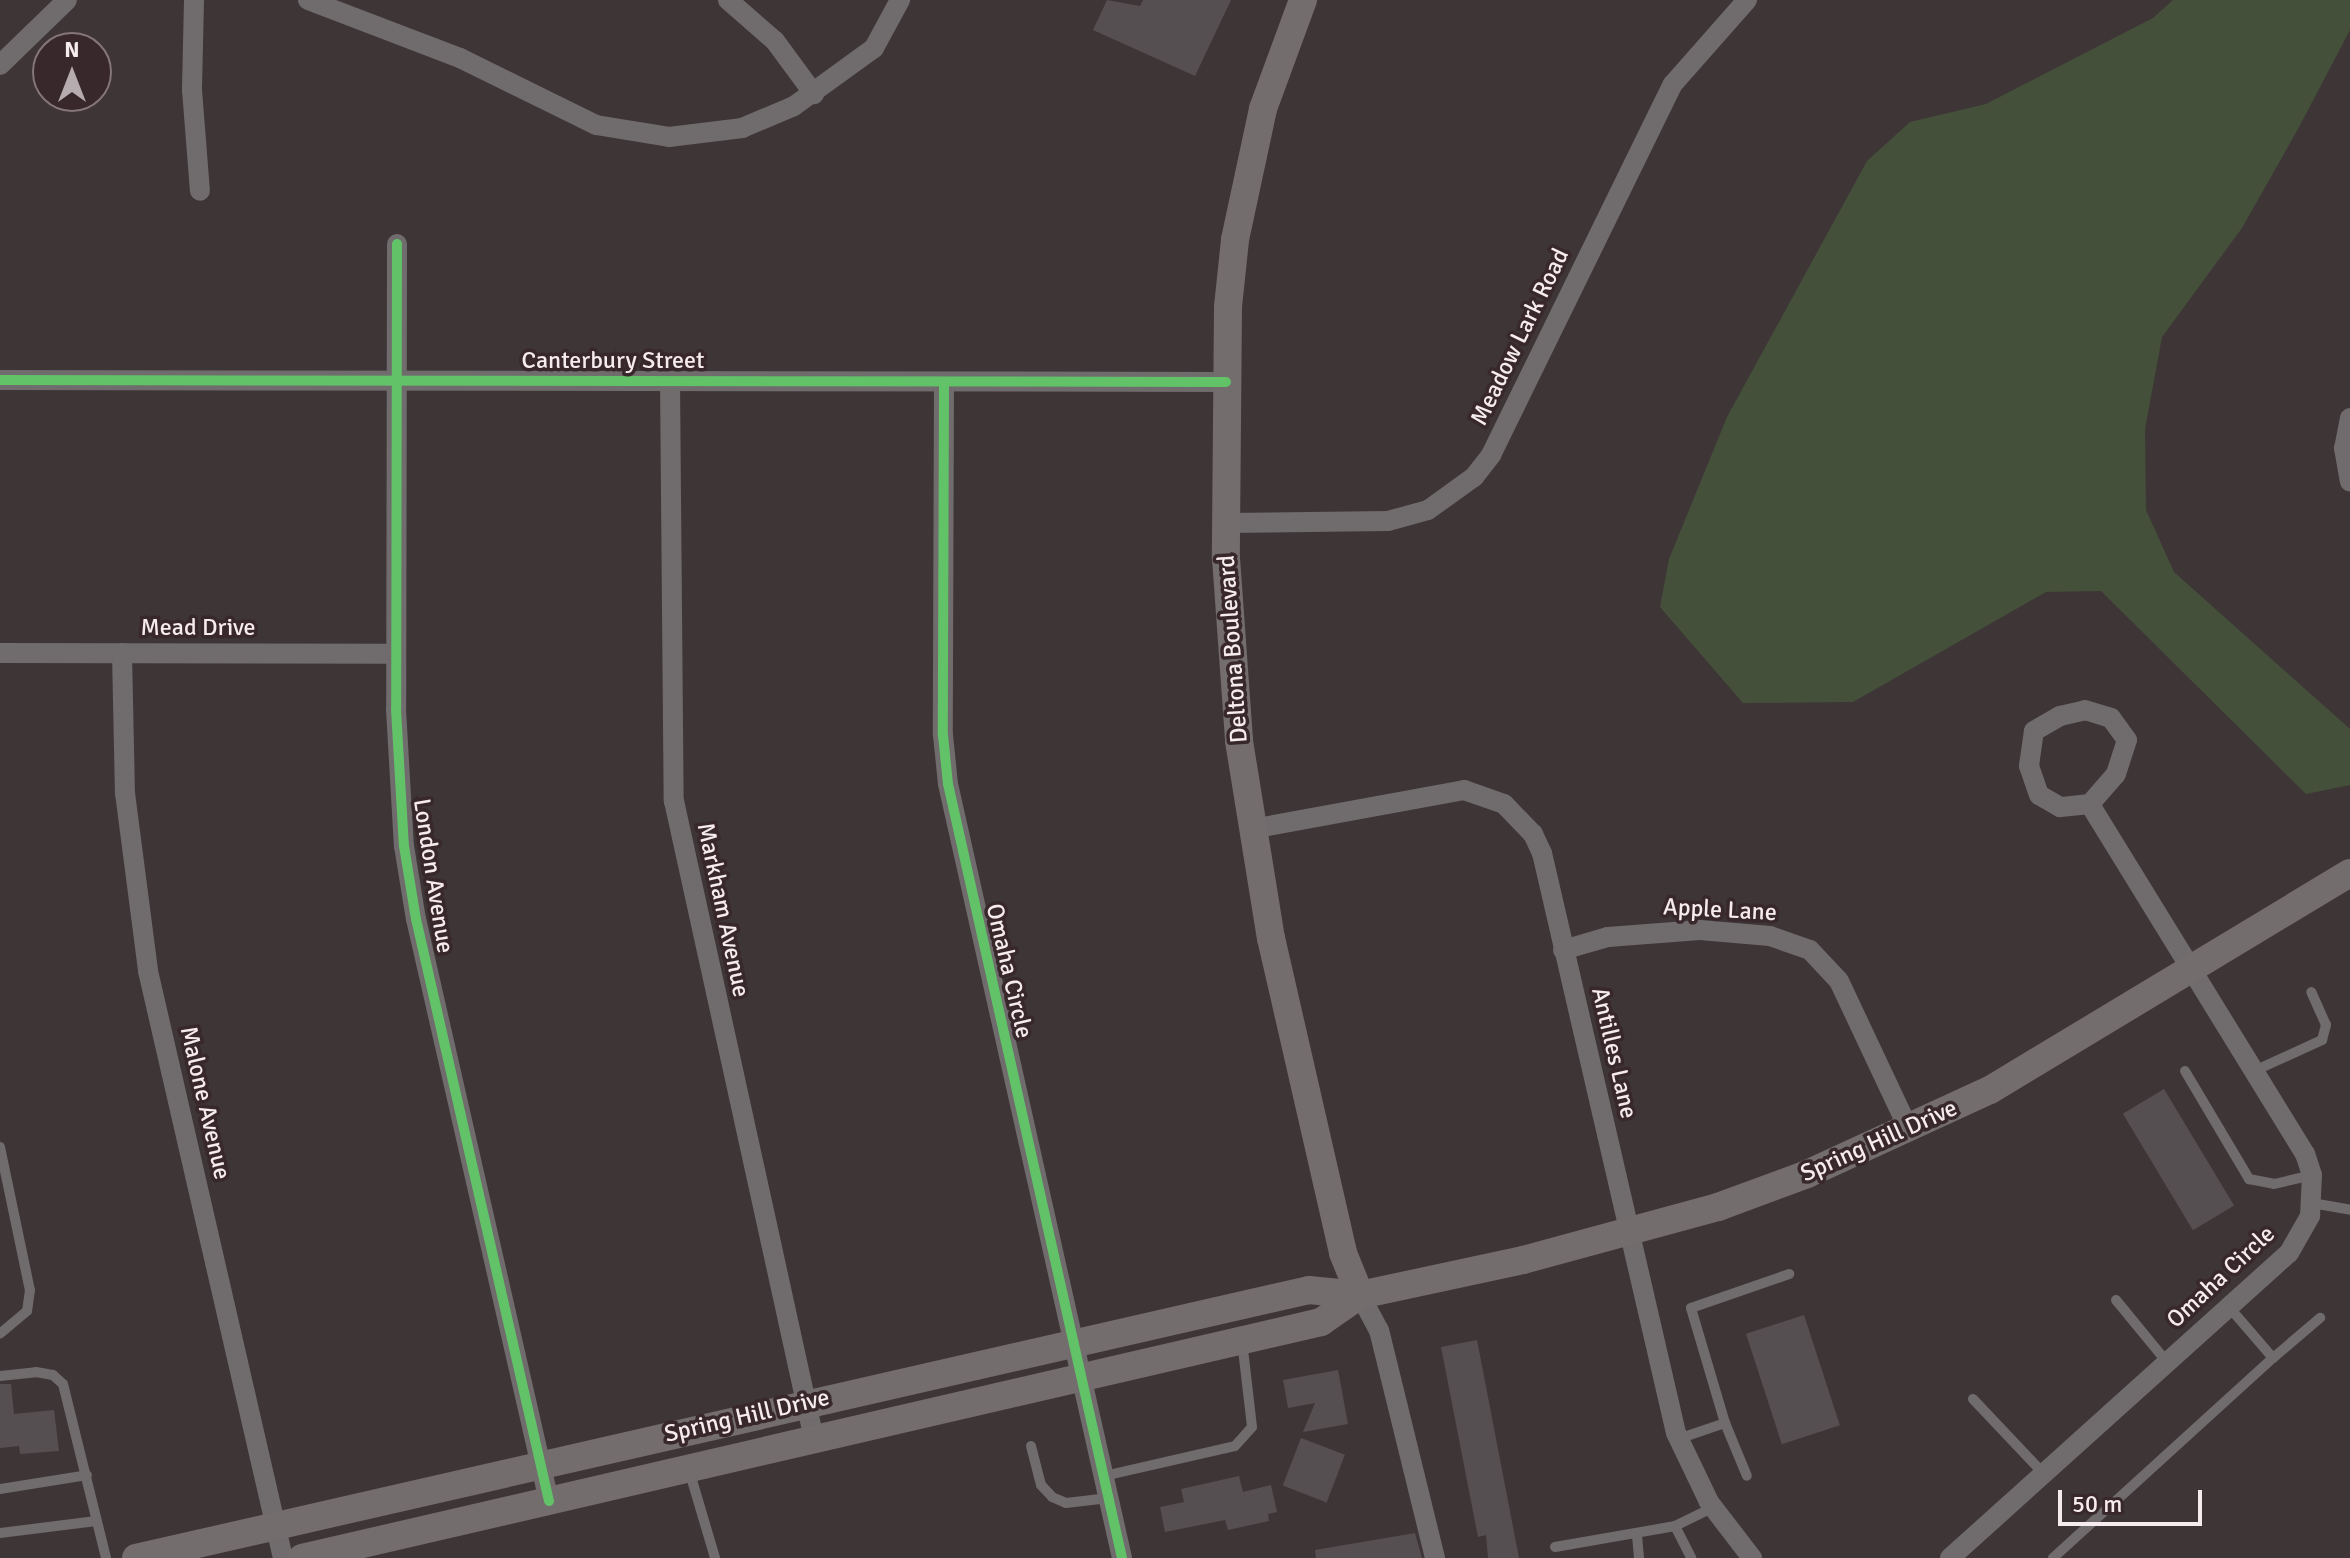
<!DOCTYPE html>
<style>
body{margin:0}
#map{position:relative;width:2350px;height:1558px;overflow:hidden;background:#3e3537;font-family:Signika,sans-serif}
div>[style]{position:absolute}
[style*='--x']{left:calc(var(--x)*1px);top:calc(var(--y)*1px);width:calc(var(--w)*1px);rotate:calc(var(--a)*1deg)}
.green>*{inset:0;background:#44503a}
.building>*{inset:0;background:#564f51;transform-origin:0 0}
.lane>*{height:10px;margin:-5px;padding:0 5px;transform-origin:5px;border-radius:5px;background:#706b6d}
.street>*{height:20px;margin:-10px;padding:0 10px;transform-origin:10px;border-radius:10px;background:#706b6d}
.secondary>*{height:28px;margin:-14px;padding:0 14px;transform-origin:14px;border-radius:14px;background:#736d6e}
.cycleway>*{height:10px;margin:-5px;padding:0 5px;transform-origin:5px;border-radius:5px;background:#61c268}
span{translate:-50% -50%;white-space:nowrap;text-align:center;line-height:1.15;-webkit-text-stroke:7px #38282b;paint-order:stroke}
.street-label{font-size:24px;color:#f6ebee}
.north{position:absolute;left:32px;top:32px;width:80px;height:80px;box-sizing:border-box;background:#38282b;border:2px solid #847679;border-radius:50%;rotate:0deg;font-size:22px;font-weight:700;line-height:32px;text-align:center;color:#f6ebee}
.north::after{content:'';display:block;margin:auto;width:28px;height:36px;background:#b6abae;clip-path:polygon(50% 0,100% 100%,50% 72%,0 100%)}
.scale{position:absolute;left:2058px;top:1490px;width:144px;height:36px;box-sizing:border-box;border:4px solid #f6ebee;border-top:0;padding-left:10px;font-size:24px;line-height:28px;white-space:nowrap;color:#f6ebee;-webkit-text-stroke:6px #38282b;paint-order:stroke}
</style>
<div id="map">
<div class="green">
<i style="clip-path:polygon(2173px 0,2350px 0,2350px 30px,2298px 129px,2242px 228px,2162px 337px,2145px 429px,2146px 510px,2174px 572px,2350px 729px,2350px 785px,2306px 794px,2101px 591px,2046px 592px,1853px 702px,1743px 703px,1660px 607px,1669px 559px,1727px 417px,1867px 161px,1910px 122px,1986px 104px,2153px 18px)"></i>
</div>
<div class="building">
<i style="clip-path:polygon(1107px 0,1140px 6px,1143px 0,1231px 0,1195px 76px,1093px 30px)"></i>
<i style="left:2164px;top:1089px;width:136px;height:48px;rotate:59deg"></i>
<i style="left:1804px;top:1315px;width:116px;height:61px;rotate:72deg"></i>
<i style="clip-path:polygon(1477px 1340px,1519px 1558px,1488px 1558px,1486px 1535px,1478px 1537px,1441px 1347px)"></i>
<i style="clip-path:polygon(1338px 1370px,1348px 1424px,1303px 1432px,1315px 1403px,1288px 1408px,1283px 1380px)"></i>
<i style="clip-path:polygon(0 1384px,11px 1384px,14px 1414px,54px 1410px,59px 1451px,20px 1454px,19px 1446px,0 1448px)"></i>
<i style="left:1301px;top:1438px;width:47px;height:51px;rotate:21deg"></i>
<i style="clip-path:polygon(1239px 1476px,1243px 1492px,1271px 1485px,1277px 1512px,1268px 1514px,1269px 1521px,1228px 1530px,1225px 1520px,1165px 1532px,1160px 1507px,1184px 1502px,1181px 1489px)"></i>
<i style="clip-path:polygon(1415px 1533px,1422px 1558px,1316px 1558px,1315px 1550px)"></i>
</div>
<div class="lane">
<i style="--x:2185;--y:1071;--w:126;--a:59.3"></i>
<i style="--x:2249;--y:1179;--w:25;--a:11"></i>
<i style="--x:2274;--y:1184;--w:39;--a:-13"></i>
<i style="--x:2254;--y:1071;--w:75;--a:-24.5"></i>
<i style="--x:2322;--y:1040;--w:16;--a:-75"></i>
<i style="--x:2326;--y:1025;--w:36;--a:-114"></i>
<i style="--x:0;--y:1147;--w:146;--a:78.2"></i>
<i style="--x:30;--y:1290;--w:21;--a:98"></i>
<i style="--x:27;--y:1311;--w:35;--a:140"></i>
<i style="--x:2312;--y:1203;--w:39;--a:10"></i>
<i style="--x:2116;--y:1300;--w:80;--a:50.6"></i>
<i style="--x:2273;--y:1358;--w:62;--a:-40.4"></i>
<i style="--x:0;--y:1376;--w:36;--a:-6"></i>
<i style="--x:36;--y:1372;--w:17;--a:10"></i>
<i style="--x:53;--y:1375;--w:13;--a:42"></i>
<i style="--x:63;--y:1384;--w:179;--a:76.1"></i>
<i style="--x:1973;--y:1399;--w:103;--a:46.6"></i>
<i style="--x:1725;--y:1423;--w:120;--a:-106.5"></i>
<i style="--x:1691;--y:1308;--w:104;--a:-19.1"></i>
<i style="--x:1678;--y:1439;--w:50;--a:-18.8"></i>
<i style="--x:1725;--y:1423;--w:57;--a:67.5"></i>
<i style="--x:1031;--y:1446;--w:40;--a:75.6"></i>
<i style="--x:1041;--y:1485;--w:16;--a:47"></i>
<i style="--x:1052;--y:1497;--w:15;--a:23"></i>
<i style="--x:1066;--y:1503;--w:43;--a:-6.6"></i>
<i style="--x:689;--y:1470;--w:92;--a:73.5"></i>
<i style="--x:1104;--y:1476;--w:134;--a:-12.9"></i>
<i style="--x:1235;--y:1446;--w:25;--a:-48"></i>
<i style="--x:1252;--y:1427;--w:87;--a:-96.6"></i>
<i style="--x:0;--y:1489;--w:88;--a:-9.1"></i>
<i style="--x:1675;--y:1526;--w:36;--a:63"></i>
<i style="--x:0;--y:1533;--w:97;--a:-7.1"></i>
<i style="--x:1637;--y:1535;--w:23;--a:85"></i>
<i style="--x:1555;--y:1547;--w:122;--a:-9.9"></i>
<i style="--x:1675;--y:1526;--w:41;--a:-25.9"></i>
<i style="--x:2053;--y:1558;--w:297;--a:-42.3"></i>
<i style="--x:2273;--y:1358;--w:67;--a:-130.8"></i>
</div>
<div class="street">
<i style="--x:194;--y:0;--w:90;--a:91.3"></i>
<i style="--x:192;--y:90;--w:101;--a:85.5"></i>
<i style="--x:308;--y:0;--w:163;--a:20.9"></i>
<i style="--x:460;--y:58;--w:152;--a:26.2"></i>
<i style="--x:596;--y:125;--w:74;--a:9.3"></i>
<i style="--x:669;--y:137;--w:74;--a:-7"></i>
<i style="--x:742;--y:128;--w:56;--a:-22.9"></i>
<i style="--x:794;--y:106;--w:99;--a:-35.9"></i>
<i style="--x:874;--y:48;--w:55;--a:-61.6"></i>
<i style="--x:728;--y:0;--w:62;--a:41.1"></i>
<i style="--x:775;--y:41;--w:66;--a:53.7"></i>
<i style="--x:0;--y:65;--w:93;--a:-44.1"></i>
<i style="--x:397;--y:244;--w:465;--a:90.1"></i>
<i style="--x:396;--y:709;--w:137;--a:86.7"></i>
<i style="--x:404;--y:846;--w:74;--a:80.7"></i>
<i style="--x:416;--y:919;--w:597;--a:77.13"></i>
<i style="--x:0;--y:380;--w:1226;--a:0.09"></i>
<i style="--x:670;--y:381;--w:420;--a:89.5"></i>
<i style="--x:674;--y:801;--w:653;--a:77.62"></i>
<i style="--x:944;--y:382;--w:353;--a:90.2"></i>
<i style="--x:943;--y:735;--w:49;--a:84.2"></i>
<i style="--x:948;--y:784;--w:793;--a:77.33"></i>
<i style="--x:2350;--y:418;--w:31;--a:101"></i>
<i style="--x:2344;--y:448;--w:34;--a:80"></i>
<i style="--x:1225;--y:523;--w:163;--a:-0.7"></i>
<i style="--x:1388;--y:521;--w:41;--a:-15.4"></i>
<i style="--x:1428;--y:510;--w:57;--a:-35.7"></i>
<i style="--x:1474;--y:477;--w:28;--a:-52"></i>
<i style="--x:1491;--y:455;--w:413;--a:-63.9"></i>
<i style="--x:1673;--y:84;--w:112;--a:-48.6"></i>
<i style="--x:0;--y:653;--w:396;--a:0.1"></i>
<i style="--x:122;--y:653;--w:140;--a:88.8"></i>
<i style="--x:125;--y:793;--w:179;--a:82.6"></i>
<i style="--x:148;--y:971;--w:602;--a:77.05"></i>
<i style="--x:2085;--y:710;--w:27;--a:17"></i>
<i style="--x:2111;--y:718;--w:27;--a:54"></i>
<i style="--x:2127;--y:740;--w:36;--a:108"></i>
<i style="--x:2116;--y:774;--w:40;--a:131"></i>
<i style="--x:2090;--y:804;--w:30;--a:174"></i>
<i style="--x:2060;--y:807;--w:24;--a:-150"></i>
<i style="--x:2039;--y:795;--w:31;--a:-109"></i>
<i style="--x:2029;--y:766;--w:35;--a:-82"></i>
<i style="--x:2034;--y:731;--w:30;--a:-30"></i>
<i style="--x:2060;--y:716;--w:26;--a:-13"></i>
<i style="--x:1252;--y:829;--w:216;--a:-10.4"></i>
<i style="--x:1464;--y:790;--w:42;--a:19.3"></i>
<i style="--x:1504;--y:804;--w:42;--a:46"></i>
<i style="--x:1533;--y:834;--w:21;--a:65"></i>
<i style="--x:1542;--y:853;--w:595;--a:76.99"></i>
<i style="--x:1676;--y:1433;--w:76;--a:64.4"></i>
<i style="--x:1709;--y:1502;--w:71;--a:52.5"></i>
<i style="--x:1563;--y:950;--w:47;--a:-16.1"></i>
<i style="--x:1608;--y:937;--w:92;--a:-4.4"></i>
<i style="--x:1700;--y:930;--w:70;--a:4.9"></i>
<i style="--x:1770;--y:936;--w:42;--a:19.3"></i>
<i style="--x:1810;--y:950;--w:42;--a:46.9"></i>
<i style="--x:1839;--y:981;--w:165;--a:64.8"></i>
<i style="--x:1360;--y:1295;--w:40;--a:62"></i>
<i style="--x:1379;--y:1330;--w:235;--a:76.2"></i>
<i style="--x:1950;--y:1558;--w:456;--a:-42"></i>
<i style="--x:2289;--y:1253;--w:43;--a:-60.4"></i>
<i style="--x:2310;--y:1216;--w:41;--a:-87.2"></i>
<i style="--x:2312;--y:1175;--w:22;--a:-108"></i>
<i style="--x:2305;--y:1154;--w:411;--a:-121.6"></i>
</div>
<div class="secondary">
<i style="--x:1303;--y:0;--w:116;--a:110.2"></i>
<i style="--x:1263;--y:109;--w:134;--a:102.1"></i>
<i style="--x:1235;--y:240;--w:67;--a:96"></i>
<i style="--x:1228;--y:307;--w:251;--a:90.5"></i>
<i style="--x:1226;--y:558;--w:183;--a:85.9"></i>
<i style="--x:1239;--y:741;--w:200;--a:80.8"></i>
<i style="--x:1271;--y:938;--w:323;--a:77.1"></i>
<i style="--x:1343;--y:1253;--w:45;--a:68"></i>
<i style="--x:136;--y:1558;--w:1203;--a:-12.87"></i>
<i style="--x:1309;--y:1290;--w:51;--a:5.6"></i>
<i style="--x:1360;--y:1295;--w:167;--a:-12.1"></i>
<i style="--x:1523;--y:1260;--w:202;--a:-15.2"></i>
<i style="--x:1718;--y:1207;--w:95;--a:-20.3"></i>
<i style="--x:1807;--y:1174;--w:201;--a:-24.7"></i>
<i style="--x:1990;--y:1090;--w:420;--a:-31.1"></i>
<i style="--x:302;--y:1558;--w:1046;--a:-13.04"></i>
<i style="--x:1321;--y:1322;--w:47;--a:-34.7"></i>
</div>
<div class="cycleway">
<i style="--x:397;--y:244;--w:465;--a:90.1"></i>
<i style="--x:396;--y:709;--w:137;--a:86.7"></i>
<i style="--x:404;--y:846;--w:74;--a:80.7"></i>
<i style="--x:416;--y:919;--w:597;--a:77.13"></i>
<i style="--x:0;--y:380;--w:1226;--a:0.09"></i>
<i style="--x:944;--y:382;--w:353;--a:90.2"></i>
<i style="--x:943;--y:735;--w:49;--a:84.2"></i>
<i style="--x:948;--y:784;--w:793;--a:77.33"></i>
</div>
<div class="street-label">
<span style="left:1520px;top:337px;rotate:-64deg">Meadow Lark Road</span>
<span style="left:613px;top:361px">Canterbury Street</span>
<span style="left:198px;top:628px">Mead Drive</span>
<span style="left:1233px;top:649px;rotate:-94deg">Deltona Boulevard</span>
<span style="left:433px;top:876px;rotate:81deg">London Avenue</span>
<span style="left:723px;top:910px;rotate:78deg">Markham Avenue</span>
<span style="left:1720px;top:910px;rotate:3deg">Apple Lane</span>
<span style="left:1009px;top:971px;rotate:77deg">Omaha Circle</span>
<span style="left:1614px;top:1053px;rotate:77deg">Antilles Lane</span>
<span style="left:205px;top:1103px;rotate:77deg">Malone Avenue</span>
<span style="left:1879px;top:1141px;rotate:-24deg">Spring Hill Drive</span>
<span style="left:2221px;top:1277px;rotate:-43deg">Omaha Circle</span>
<span style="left:747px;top:1416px;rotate:-13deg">Spring Hill Drive</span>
</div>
<div class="north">N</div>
<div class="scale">50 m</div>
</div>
